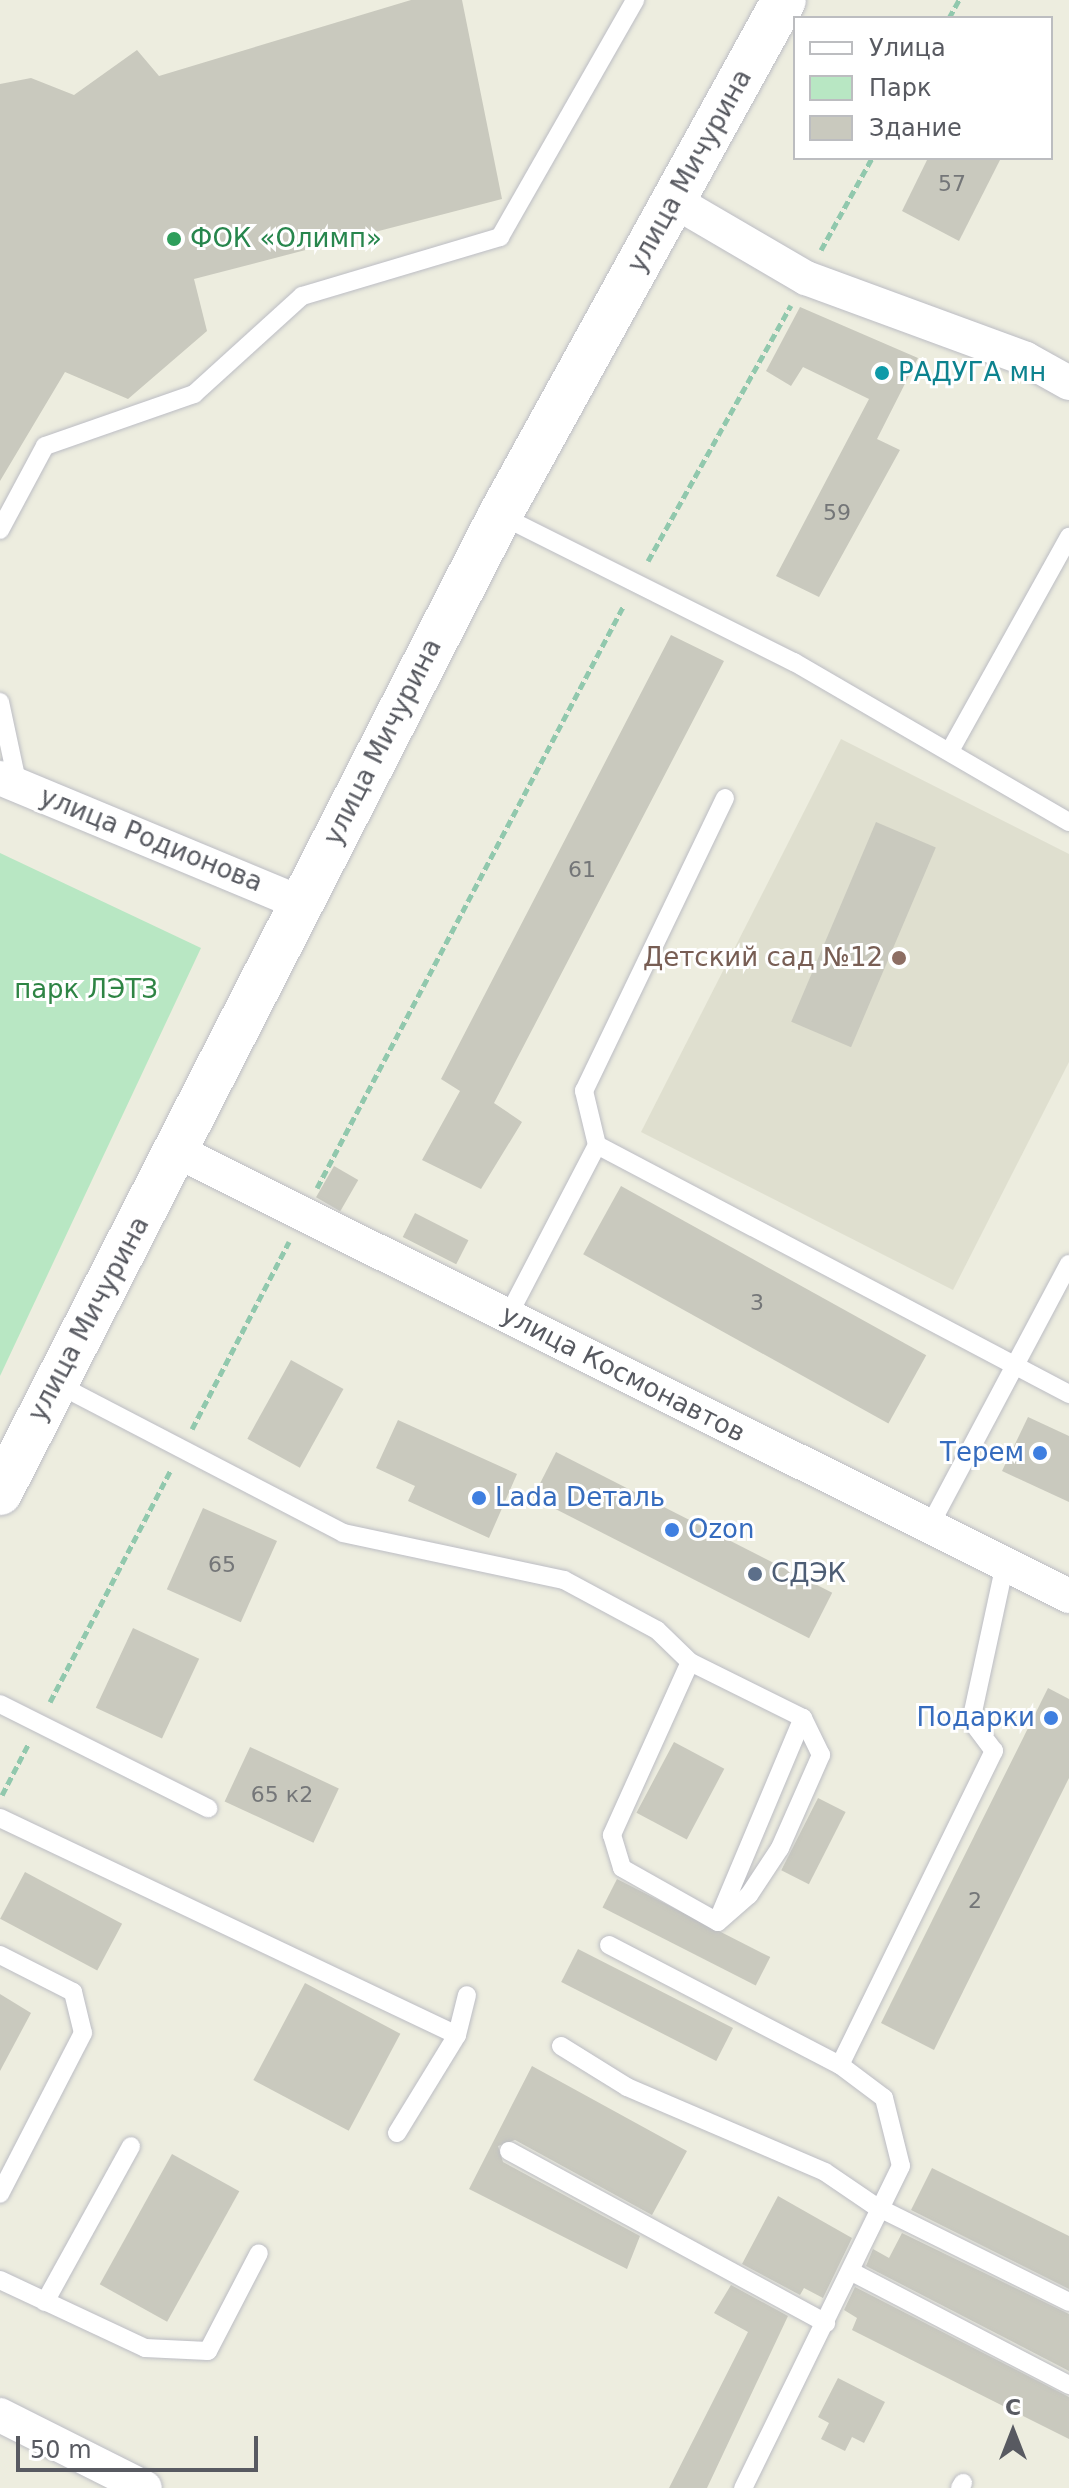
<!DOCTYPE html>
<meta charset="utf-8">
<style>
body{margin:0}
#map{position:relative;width:1069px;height:2488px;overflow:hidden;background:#ededdf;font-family:"DejaVu Sans",sans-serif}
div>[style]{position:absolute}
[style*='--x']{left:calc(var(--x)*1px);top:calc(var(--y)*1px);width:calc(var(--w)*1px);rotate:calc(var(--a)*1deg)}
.education>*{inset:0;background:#dfdfcf}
.green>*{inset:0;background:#b8e7c3}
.building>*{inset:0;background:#c9c9be;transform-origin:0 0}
.path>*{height:5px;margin-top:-2.5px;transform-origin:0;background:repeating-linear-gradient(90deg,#91c8ad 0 8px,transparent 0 12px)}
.roads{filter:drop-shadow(0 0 2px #bcbdc4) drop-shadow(0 0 2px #bcbdc4)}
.lane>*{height:18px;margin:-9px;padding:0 9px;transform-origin:9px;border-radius:9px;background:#fff}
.street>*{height:34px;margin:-17px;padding:0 17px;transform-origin:17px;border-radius:17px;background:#fff}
.secondary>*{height:44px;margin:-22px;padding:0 22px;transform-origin:22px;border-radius:22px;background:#fff}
.dots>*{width:22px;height:22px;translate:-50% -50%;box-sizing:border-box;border:4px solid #fff;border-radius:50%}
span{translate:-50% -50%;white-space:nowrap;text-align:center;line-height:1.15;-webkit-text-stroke:6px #fff;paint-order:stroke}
.number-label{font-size:22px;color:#747678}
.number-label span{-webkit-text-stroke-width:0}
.street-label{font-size:26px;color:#585a61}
.leisure-label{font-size:26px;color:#27864d}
.left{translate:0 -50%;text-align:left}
.culture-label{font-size:26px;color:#0d838f}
.education-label{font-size:26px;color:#785e54}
.right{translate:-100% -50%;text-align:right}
.park-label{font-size:26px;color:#2e8444}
.shop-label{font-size:26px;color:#366cbe}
.service-label{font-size:26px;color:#4e5e75}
.legend{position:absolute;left:793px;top:16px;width:260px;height:144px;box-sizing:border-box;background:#fff;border:2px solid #bcbdc0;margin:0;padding:10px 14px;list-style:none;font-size:24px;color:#585a61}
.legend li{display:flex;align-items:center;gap:16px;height:40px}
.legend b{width:40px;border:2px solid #bcbdc0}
.north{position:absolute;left:973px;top:2392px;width:80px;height:80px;-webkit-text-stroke:6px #fff;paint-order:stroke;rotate:0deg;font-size:22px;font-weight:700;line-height:32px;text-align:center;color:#585a61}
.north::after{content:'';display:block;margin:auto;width:28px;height:36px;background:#585a61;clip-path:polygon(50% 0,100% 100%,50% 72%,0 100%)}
.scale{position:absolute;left:16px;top:2436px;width:242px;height:36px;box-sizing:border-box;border:4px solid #585a61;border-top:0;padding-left:10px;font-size:24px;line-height:28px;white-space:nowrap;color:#585a61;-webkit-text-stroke:6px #fff;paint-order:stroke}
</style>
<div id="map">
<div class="education">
<i style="clip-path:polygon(841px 739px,1069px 854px,1069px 1062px,953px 1290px,641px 1132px)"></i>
</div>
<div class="green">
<i style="clip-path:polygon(0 853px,201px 948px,0 1376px)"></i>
</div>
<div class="building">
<i style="clip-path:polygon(411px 0,462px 0,502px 199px,194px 279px,207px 331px,128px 399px,65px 372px,0 481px,0 84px,31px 78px,74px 95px,137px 50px,159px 76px)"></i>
<i style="clip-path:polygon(928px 158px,1001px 158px,959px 241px,902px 211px)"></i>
<i style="clip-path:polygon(800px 307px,918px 358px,877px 439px,900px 450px,819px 597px,776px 576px,869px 399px,803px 367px,791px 386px,766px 371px)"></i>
<i style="clip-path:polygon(671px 635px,724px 661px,494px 1103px,522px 1122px,481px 1189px,422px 1160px,460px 1091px,441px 1079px)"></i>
<i style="left:876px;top:822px;width:65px;height:217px;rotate:23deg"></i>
<i style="left:334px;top:1166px;width:28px;height:36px;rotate:30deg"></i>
<i style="left:621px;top:1186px;width:349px;height:78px;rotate:29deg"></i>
<i style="left:415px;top:1213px;width:60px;height:27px;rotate:27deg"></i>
<i style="left:291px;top:1360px;width:60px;height:90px;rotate:29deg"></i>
<i style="clip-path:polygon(1028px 1417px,1069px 1436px,1069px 1502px,1002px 1471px)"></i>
<i style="clip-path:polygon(398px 1420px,517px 1474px,489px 1538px,408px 1501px,415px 1486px,376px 1468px)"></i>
<i style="left:556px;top:1452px;width:310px;height:51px;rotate:27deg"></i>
<i style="left:203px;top:1508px;width:81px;height:89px;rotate:24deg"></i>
<i style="left:133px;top:1628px;width:73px;height:88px;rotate:25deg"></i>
<i style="clip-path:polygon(1048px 1688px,1069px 1699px,1069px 1778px,934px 2050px,881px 2023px)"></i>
<i style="left:674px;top:1742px;width:57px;height:80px;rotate:28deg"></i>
<i style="left:250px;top:1747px;width:98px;height:60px;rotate:25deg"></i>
<i style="left:818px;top:1798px;width:31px;height:81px;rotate:27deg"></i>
<i style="left:25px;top:1872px;width:110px;height:53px;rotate:28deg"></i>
<i style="left:617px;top:1879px;width:172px;height:32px;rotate:27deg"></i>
<i style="left:578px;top:1949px;width:174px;height:37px;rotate:27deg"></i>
<i style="left:305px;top:1983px;width:108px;height:110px;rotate:28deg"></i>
<i style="clip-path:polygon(0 1994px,31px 2013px,0 2071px)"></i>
<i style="clip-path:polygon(532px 2066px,687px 2151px,652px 2215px,515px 2140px,498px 2146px,503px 2162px,640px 2236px,627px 2269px,469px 2189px)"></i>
<i style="left:172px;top:2154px;width:77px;height:149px;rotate:29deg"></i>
<i style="clip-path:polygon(932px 2168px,1069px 2236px,1069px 2289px,911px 2210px)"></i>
<i style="clip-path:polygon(778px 2196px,852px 2238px,823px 2298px,804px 2288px,800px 2295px,742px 2264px)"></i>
<i style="clip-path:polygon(902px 2233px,1069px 2314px,1069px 2371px,866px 2266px,873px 2249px,889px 2258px)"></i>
<i style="clip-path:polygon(731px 2285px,788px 2316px,707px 2488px,669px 2488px,748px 2332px,714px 2313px)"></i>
<i style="clip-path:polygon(855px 2287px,1069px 2397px,1069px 2439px,852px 2330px,857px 2318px,844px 2310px)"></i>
<i style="clip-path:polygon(838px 2378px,885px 2402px,864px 2443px,852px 2437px,845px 2451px,821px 2439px,829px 2423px,818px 2417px)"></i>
</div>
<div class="path">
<i style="--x:949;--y:18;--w:21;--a:-61"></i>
<i style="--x:821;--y:250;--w:105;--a:-61"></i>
<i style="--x:648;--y:561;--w:293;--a:-60.8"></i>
<i style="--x:317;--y:1188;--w:659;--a:-62.23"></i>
<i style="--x:192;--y:1429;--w:211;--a:-62.6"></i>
<i style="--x:50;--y:1702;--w:262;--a:-62.5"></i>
<i style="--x:2;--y:1795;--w:59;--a:-62.6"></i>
</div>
<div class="roads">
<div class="lane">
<i style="--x:500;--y:515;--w:329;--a:26.6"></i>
<i style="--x:794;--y:662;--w:318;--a:30.2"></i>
<i style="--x:0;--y:530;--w:95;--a:-61.8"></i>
<i style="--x:45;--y:446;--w:158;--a:-19.2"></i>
<i style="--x:194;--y:394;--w:146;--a:-42.2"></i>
<i style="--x:302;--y:296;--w:207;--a:-16.6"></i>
<i style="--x:500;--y:237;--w:273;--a:-60.3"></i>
<i style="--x:0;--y:702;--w:86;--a:77.9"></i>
<i style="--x:951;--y:749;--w:243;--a:-60.9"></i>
<i style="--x:597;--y:1145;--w:534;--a:27.81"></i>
<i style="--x:508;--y:1316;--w:193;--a:-62.5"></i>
<i style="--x:597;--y:1145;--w:56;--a:-103.5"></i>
<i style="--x:584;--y:1091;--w:325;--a:-64.3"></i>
<i style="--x:57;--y:1384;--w:322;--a:27.5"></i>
<i style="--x:343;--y:1533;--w:226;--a:12"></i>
<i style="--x:564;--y:1580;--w:106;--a:28.3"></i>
<i style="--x:657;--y:1630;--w:46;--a:44.1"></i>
<i style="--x:690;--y:1662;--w:190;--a:114.3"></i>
<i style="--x:612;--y:1835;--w:34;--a:73"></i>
<i style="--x:622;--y:1868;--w:110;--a:29.4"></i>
<i style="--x:718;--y:1922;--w:41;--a:-41.1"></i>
<i style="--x:749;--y:1895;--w:56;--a:-56.6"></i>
<i style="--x:780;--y:1848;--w:102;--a:-66.2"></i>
<i style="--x:821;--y:1755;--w:41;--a:-115.9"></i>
<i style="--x:803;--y:1718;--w:126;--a:-153.6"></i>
<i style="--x:929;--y:1527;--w:298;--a:-62"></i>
<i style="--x:0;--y:1704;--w:233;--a:26.6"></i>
<i style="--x:0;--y:1818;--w:506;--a:25.4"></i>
<i style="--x:720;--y:1915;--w:214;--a:-67.2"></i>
<i style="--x:609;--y:1945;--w:260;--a:27.5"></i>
<i style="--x:840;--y:2065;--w:55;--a:36.9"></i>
<i style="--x:884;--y:2098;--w:70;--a:76"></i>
<i style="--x:901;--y:2166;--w:359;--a:116.1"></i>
<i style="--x:0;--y:1955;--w:82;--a:26.9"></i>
<i style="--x:73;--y:1992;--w:42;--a:76.3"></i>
<i style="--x:83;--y:2033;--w:181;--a:117.3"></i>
<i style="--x:561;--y:2046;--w:78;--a:31.8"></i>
<i style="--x:627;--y:2087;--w:215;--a:23.2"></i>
<i style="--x:825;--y:2172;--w:60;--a:34.2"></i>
<i style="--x:875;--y:2206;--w:216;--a:26.3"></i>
<i style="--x:840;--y:2065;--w:350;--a:-63.9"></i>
<i style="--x:994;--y:1751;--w:38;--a:-127"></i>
<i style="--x:971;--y:1721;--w:161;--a:-77.8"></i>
<i style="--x:397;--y:2133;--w:115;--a:-58.5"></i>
<i style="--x:457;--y:2035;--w:41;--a:-76"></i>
<i style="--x:509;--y:2151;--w:361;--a:28.5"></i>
<i style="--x:852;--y:2272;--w:245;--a:27.5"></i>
<i style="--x:0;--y:2280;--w:160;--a:25.1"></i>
<i style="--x:145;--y:2348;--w:63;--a:2.7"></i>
<i style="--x:208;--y:2351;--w:110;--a:-62.5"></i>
<i style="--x:45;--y:2302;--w:178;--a:-61.1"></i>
<i style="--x:960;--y:2488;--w:6;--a:-59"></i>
</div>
<div class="street">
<i style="--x:674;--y:201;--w:153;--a:30.3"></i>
<i style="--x:806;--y:278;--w:234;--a:20.2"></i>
<i style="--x:1026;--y:359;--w:49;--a:29.2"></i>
<i style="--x:0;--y:778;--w:326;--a:22.6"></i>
<i style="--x:177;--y:1151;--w:997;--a:26.51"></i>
<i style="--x:0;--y:2415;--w:162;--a:26.7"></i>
</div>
<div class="secondary">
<i style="--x:0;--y:1493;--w:1098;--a:-62.92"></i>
<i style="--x:500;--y:515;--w:588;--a:-61.13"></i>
</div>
</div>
<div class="dots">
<i style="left:174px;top:239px;background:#2e9e5b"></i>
<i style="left:882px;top:373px;background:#0f9aa8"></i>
<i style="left:899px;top:958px;background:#8d6e63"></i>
<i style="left:1040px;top:1453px;background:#3f7fe0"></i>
<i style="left:479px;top:1498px;background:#3f7fe0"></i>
<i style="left:672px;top:1530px;background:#3f7fe0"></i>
<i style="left:755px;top:1574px;background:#5c6f8a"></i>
<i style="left:1051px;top:1718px;background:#3f7fe0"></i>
</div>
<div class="number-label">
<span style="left:952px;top:184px">57</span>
<span style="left:837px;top:513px">59</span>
<span style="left:582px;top:870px">61</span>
<span style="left:757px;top:1303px">3</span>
<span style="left:222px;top:1565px">65</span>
<span style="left:282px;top:1795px">65 к2</span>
<span style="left:975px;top:1901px">2</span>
</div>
<div class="street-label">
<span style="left:690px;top:171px;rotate:-61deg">улица Мичурина</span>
<span style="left:383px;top:742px;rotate:-63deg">улица Мичурина</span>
<span style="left:151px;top:840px;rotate:22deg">улица Родионова</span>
<span style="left:89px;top:1319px;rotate:-62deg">улица Мичурина</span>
<span style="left:623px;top:1374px;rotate:27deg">улица Космонавтов</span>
</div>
<div class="leisure-label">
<span class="left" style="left:190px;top:239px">ФОК «Олимп»</span>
</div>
<div class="culture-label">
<span class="left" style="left:898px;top:373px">РАДУГА мн</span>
</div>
<div class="education-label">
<span class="right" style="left:883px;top:958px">Детский сад №12</span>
</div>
<div class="park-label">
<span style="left:86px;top:990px">парк ЛЭТЗ</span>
</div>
<div class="shop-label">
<span class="right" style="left:1024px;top:1453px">Терем</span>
<span class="left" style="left:495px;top:1498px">Lada Dеталь</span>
<span class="left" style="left:688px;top:1530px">Ozon</span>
<span class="right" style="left:1035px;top:1718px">Подарки</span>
</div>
<div class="service-label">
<span class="left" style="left:771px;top:1574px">СДЭК</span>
</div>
<ul class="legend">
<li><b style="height:10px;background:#fff"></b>Улица</li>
<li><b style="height:22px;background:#b8e7c3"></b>Парк</li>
<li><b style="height:22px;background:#c9c9be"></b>Здание</li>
</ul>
<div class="north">С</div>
<div class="scale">50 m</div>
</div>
